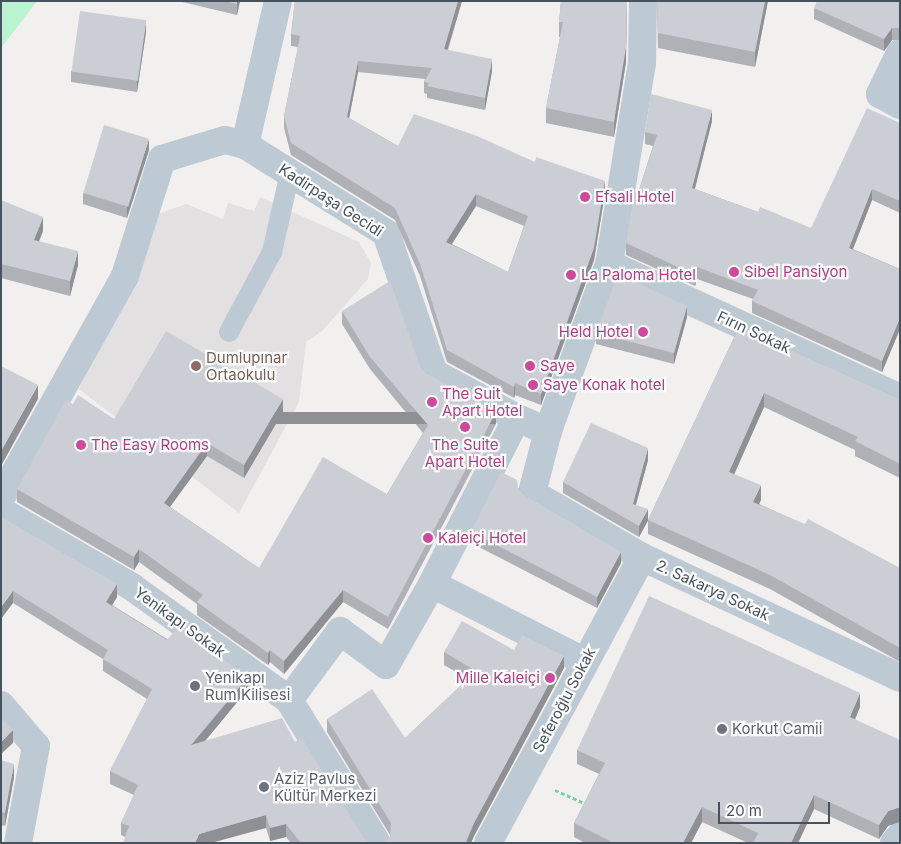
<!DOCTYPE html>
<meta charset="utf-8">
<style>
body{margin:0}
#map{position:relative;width:901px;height:844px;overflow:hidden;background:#f2efef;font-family:Inter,sans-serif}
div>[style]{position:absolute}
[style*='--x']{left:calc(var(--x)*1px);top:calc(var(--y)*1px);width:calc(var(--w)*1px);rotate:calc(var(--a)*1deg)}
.education>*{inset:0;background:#e3e0e1}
.green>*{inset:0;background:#baf3d0}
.path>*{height:3px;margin-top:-1.5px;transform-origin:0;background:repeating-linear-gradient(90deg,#6ed5a3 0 4px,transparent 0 6.5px)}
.service>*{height:20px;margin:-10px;padding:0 10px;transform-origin:10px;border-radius:10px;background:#becad3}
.minor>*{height:28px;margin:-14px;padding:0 14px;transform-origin:14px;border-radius:14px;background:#becad3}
.wall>*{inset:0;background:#afb1b6}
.shaded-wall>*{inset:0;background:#8e9094;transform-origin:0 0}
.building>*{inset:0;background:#cbced4;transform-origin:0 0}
.dots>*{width:14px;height:14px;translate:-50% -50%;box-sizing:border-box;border:2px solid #fff;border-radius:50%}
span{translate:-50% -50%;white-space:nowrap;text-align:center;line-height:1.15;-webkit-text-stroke:4.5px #fff;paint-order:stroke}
.hotel-label{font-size:15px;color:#b23c85}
.left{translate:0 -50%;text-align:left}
.right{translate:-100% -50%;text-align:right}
.street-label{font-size:15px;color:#45535f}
.education-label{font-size:15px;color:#785e54}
.worship-label{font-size:15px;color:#5b616d}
.frame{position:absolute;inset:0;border:2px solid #45535f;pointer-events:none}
.scale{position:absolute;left:718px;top:802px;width:112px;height:22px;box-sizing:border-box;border:2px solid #45535f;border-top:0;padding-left:6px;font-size:15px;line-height:18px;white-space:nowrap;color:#45535f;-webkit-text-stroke:4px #fff;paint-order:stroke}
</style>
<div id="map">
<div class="education">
<i style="clip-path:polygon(260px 197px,359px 242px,371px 263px,368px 279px,322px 331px,306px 342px,299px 402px,239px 513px,79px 389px,158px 214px,186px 204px,223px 219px,228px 203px,254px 211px)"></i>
</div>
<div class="green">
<i style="clip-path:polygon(1px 1px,37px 1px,1px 48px)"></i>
</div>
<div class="path">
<i style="--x:555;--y:790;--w:36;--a:24"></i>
</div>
<div class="service">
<i style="--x:229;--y:332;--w:91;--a:-61.7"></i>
<i style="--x:272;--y:252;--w:81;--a:-77.2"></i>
</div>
<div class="minor">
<i style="--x:643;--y:1;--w:62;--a:90.9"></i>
<i style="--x:642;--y:63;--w:204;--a:99.3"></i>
<i style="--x:609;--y:264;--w:178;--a:110.1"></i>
<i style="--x:548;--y:431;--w:64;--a:104.5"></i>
<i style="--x:532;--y:493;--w:127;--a:30.2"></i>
<i style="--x:642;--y:557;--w:285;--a:25.1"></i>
<i style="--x:900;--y:53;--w:46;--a:116"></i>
<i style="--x:880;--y:94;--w:23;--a:29"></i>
<i style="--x:245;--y:145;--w:148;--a:-77.1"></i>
<i style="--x:609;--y:264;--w:320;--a:24.7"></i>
<i style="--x:1;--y:498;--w:254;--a:-60.8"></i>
<i style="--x:125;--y:276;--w:123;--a:-72.5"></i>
<i style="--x:162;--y:159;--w:66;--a:-16.8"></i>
<i style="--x:225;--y:140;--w:21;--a:14"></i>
<i style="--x:245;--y:145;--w:166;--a:32"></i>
<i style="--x:386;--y:233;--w:148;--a:71.1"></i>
<i style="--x:434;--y:373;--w:94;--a:28.5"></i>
<i style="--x:517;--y:418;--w:34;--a:23"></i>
<i style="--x:1;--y:511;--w:151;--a:30.1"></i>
<i style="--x:132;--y:587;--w:193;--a:35.7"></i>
<i style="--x:289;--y:700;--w:168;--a:58.4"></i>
<i style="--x:432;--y:584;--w:170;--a:26.9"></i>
<i style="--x:289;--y:700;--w:86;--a:-53.5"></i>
<i style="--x:340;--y:631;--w:57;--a:36.5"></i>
<i style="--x:386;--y:665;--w:93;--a:-60.4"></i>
<i style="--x:432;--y:584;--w:186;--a:-62.9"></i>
<i style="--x:1;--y:705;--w:54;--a:49.5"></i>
<i style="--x:36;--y:746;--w:99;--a:100.5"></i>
<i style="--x:488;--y:843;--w:325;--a:-61.7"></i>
<i style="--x:894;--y:843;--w:9;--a:-49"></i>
</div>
<div class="wall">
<i style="clip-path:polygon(178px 1px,240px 1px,237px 15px)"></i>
<i style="clip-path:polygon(evenodd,295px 1px,462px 1px,448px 50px,492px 71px,485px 110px,427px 98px,427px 94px,424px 93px,424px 82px,425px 79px,358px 72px,349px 118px,398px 146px,535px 162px,605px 193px,594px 260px,541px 405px,515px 395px,514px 398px,447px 362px,420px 276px,395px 220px,291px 155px,284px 128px,284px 116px,298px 47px,291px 46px,291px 34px,295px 1px,476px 206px,524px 226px,508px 272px,452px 244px,476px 206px)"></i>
<i style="clip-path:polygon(561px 1px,626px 62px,614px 137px,546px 123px,546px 108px,560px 37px,559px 37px,559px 22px)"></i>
<i style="clip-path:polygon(657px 1px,768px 1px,755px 67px,658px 48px)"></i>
<i style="clip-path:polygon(900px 1px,900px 40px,892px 40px,884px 51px,814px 19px,814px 8px)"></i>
<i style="clip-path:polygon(146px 32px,137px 92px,71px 82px,71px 71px)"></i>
<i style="clip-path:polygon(712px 121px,695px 189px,758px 212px,811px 228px,900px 123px,900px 213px,872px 200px,853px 249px,900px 269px,900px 329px,882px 372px,752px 313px,752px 301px,753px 299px,697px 279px,695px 286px,626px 255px,626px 243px,638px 193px,653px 146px,645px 144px,645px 132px)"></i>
<i style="clip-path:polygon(149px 150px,127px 218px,83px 204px,83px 193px)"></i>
<i style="clip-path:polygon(1px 200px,43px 231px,39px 241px,78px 265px,70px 296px,1px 278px)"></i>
<i style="clip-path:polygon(342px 311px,420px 366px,427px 374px,496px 424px,388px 629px,343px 602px,284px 674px,270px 662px,268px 665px,197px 615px,197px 604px,139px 562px,134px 570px,17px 502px,17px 489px,73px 404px,114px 419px,283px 412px,244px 478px,207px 456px,170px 507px,259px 568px,387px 494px,423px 433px,370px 369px,342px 324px)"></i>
<i style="clip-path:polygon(687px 317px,674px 364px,596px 344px,596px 333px)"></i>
<i style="clip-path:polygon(739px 327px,900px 399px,900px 478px,855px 456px,855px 450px,764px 407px,734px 474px,761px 500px,759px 504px,900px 568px,900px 662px,770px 589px,648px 534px,648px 521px,639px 537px,563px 493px,563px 482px,648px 460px,636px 505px,648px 520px)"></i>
<i style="clip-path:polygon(518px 488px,524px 495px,621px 563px,597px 608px,471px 543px,471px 532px)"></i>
<i style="clip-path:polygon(1px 517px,117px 597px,112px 605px,248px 689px,205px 741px,295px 742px,364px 838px,371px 843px,291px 843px,286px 837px,270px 841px,266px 828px,125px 837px,121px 835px,121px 823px,134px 795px,110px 784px,110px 771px,147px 699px,103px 671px,103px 659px,13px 603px)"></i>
<i style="clip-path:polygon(514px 650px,564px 668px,474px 836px,471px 843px,382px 843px,390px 838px,390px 835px,327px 732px,327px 719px,405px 738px,468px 679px,444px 665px,444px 652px)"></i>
<i style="clip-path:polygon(860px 707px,855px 719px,888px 826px,879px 839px,814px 809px,798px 843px,748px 843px,702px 822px,691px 843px,585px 843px,574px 837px,574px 823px,599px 774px,577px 764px,577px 750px)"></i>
<i style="clip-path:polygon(1px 760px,14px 777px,5px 826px,1px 825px)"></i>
</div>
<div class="shaded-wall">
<i style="clip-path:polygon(237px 1px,240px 1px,237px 15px)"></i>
<i style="clip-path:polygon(458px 1px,462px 1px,444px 61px,444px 49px)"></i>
<i style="clip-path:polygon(627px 1px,626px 62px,614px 137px,614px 122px)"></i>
<i style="clip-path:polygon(765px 1px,768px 1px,755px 67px,755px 52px)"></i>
<i style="clip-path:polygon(146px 20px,146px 32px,137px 92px,137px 80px)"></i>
<i style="clip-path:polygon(892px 28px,892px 40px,884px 51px,884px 39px)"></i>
<i style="clip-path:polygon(492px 59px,492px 71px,485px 110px,485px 98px)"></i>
<i style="clip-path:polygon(358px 61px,358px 72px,347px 129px,347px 117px)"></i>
<i style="clip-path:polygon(712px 110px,712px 121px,692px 199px,692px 188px)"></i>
<i style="clip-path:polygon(149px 139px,149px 150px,127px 218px,127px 207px)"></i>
<i style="clip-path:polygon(605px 181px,605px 193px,594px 260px,541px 405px,541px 394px)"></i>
<i style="clip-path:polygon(872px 189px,872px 200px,849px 259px,849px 248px)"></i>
<i style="clip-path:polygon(476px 194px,476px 206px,446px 253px,446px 242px)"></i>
<i style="clip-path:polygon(43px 217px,43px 231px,34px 254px,34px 240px)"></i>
<i style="clip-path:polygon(78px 251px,78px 265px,70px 296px,70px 281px)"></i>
<i style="clip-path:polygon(697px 267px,697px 279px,695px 286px,695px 275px)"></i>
<i style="clip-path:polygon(687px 306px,687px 317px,674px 364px,674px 353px)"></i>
<i style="clip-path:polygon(900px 318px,900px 329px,882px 372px,882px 361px)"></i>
<i style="clip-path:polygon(515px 383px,515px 395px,514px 398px,514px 387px)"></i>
<i style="clip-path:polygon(38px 385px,38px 399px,1px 466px,1px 451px)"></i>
<i style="clip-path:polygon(764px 393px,764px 407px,729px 486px,729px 472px)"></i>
<i style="clip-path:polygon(283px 399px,283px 412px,244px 478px,244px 465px)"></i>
<i style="left:496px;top:412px;width:12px;height:232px;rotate:90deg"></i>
<i style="clip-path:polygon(207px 443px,207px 456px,164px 515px,164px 503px)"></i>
<i style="clip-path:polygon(648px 448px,648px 460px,633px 515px,633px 504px)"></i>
<i style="clip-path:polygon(761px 485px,761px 500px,753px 516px,753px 502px)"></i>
<i style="clip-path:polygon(648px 509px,648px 520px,639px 537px,639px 526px)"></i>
<i style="clip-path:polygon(139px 549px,139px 562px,134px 570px,134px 557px)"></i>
<i style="clip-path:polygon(621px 552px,621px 563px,597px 608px,597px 597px)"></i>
<i style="clip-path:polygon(117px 584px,117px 597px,106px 615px,106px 602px)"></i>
<i style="clip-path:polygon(343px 590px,343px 602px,284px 674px,284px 661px)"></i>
<i style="clip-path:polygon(13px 591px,13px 603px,1px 619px,1px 607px)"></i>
<i style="clip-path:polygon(270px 650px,270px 662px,268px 665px,268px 653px)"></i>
<i style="clip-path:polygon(564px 656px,564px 668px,474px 836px,471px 843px,466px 843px,474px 823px)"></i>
<i style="clip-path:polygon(248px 677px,248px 689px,191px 758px,191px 745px)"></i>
<i style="clip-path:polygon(860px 693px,860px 707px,850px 731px,850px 717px)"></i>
<i style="clip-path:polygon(13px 730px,13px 743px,1px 754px,1px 742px)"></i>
<i style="clip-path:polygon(14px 764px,14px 777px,5px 826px,5px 813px)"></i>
<i style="clip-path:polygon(814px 795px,814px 809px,798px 843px,791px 843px)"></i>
<i style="clip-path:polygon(702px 807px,702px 822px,691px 843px,683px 843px)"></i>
<i style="clip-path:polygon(900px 807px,900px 822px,888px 826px,879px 839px,879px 825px,888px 811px)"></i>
<i style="clip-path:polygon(266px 815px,266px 828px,211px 843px,195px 843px,199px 834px)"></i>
<i style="clip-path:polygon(286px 824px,286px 837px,270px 841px,270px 828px)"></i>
</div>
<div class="building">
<i style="clip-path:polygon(225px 1px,237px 1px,237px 4px)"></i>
<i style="clip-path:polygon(evenodd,295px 1px,458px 1px,444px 49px,492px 59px,485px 98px,427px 86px,429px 83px,424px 82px,432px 68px,358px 61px,347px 117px,398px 146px,414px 114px,477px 136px,535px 162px,536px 157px,605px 181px,594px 248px,541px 394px,515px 383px,514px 387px,447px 350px,420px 264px,395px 208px,291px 143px,284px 116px,300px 36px,291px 34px,295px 1px,476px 194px,528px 216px,508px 272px,446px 242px,476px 194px)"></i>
<i style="clip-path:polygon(561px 1px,627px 1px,626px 47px,614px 122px,546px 108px,563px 22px,559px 22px)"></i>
<i style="clip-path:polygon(657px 1px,765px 1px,755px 52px,658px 33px)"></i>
<i style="clip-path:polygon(817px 1px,900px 1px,900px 28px,892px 28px,884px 39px,814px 8px)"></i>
<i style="left:80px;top:11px;width:67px;height:61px;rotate:8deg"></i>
<i style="clip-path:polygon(651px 94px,712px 110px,692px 188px,758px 212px,760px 207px,811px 228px,867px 108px,900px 123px,900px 201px,872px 189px,849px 248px,900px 269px,900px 318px,882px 361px,752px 301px,758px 290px,697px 267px,695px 275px,626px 243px,635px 192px,638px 193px,657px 135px,645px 132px)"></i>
<i style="left:104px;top:125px;width:47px;height:71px;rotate:17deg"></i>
<i style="clip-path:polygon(1px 200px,43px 217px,34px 240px,78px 251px,70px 281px,1px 264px)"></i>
<i style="clip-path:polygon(618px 274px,687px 306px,674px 353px,596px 333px)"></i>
<i style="clip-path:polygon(390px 281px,420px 366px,427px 374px,496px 412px,388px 617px,343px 590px,284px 661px,270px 650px,268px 653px,197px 602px,203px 595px,139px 549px,134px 557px,17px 489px,66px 400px,73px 404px,78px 395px,114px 419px,166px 331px,283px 399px,244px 465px,207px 443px,164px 503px,259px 568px,323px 457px,387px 494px,428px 425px,370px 357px,342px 311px)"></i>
<i style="clip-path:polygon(739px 327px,900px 399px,900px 464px,855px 441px,858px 437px,764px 393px,729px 472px,761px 485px,753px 502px,805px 524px,808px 519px,900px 568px,900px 648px,770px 575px,648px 520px)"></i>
<i style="clip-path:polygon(1px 366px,38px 385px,1px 451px)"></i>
<i style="clip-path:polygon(591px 423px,648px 448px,633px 504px,648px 509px,639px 526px,563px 482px)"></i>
<i style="clip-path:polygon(501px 472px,517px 480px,518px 488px,524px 495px,621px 552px,597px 597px,471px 532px)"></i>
<i style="clip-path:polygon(1px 517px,117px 584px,106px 602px,167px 640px,178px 627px,248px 677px,191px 745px,282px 718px,295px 742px,301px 737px,364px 838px,371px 843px,301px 843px,286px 824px,270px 828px,266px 815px,199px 834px,195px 843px,123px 843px,129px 826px,121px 823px,138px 785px,110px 771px,152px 689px,103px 659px,108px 650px,13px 591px,1px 607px)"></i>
<i style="clip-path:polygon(649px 596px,860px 693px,850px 717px,900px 740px,900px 807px,888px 811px,879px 825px,814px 795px,791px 843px,753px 843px,758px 833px,702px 807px,683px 843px,610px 843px,610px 841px,574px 823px,605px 763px,577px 750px)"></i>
<i style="clip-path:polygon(462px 621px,514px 650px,522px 635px,564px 656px,474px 823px,466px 841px,469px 843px,382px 843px,390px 838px,391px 823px,327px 719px,372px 689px,405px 738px,476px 671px,444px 652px)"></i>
<i style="clip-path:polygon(1px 718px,13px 730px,1px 742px)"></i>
<i style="clip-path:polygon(1px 760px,14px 764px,5px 813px,1px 812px)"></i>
</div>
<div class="dots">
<i style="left:585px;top:197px;background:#d1479c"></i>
<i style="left:734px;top:272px;background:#d1479c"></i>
<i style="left:571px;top:275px;background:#d1479c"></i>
<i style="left:643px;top:332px;background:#d1479c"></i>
<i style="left:196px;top:366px;background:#8d6e63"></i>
<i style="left:530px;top:366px;background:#d1479c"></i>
<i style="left:533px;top:385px;background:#d1479c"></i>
<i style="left:432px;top:402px;background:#d1479c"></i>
<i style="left:465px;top:427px;background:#d1479c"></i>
<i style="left:81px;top:445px;background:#d1479c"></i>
<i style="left:428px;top:538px;background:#d1479c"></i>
<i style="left:550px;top:678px;background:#d1479c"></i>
<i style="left:195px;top:686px;background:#6b7280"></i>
<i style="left:722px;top:729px;background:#6b7280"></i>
<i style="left:264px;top:787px;background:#6b7280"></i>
</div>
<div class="hotel-label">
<span class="left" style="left:595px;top:197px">Efsali Hotel</span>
<span class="left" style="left:744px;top:272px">Sibel Pansiyon</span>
<span class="left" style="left:581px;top:275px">La Paloma Hotel</span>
<span class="right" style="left:633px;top:332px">Held Hotel</span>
<span class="left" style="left:540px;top:366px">Saye</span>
<span class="left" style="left:543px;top:385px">Saye Konak hotel</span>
<span class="left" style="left:442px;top:402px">The Suit<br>Apart Hotel</span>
<span style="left:465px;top:453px">The Suite<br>Apart Hotel</span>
<span class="left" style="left:91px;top:445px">The Easy Rooms</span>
<span class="left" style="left:438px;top:538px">Kaleiçi Hotel</span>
<span class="right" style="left:540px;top:678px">Mille Kaleiçi</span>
</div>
<div class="street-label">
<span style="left:331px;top:200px;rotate:33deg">Kadirpaşa Gecidi</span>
<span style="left:754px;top:332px;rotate:25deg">Fırın Sokak</span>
<span style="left:713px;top:590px;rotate:25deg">2. Sakarya Sokak</span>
<span style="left:180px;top:622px;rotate:36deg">Yenikapı Sokak</span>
<span style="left:564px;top:700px;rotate:-62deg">Seferoğlu Sokak</span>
</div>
<div class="education-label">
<span class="left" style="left:206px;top:366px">Dumlupınar<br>Ortaokulu</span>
</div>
<div class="worship-label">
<span class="left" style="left:205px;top:686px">Yenikapı<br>Rum Kilisesi</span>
<span class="left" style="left:732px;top:729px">Korkut Camii</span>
<span class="left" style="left:274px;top:787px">Aziz Pavlus<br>Kültür Merkezi</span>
</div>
<div class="frame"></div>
<div class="scale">20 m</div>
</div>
